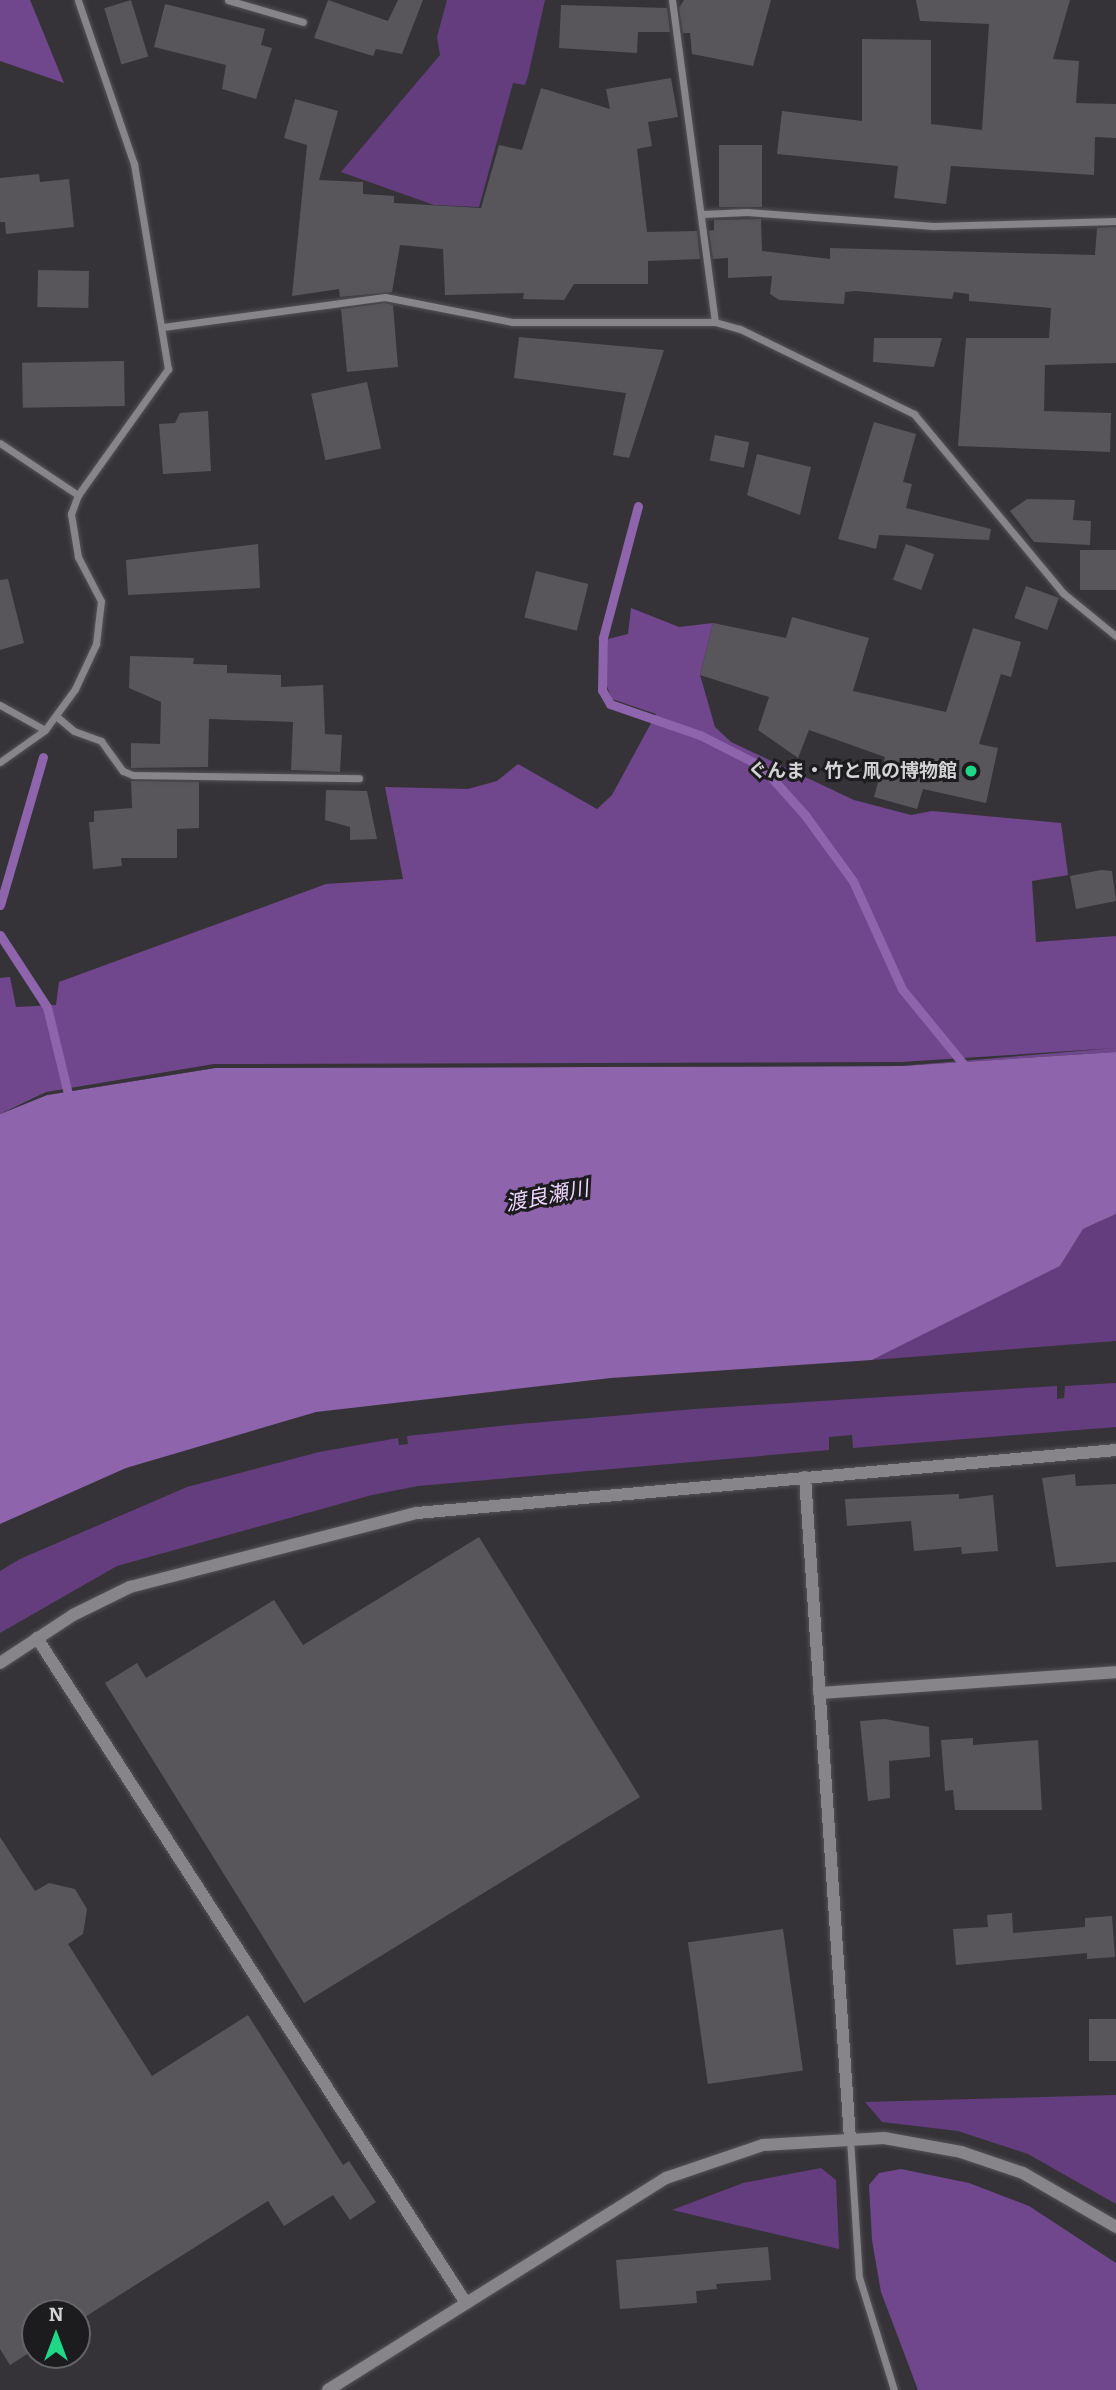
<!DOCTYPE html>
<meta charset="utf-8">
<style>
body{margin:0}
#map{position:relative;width:1116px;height:2390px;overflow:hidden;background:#353337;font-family:Bitter,"Noto Sans JP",serif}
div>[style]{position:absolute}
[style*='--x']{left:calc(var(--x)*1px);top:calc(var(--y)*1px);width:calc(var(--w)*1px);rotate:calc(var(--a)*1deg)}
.green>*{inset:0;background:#643d7e}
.forest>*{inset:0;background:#70478c}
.water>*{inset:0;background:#8e64ac}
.pier>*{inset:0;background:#353337}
.stream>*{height:9px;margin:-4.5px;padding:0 4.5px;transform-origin:4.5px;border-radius:4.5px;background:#8e64ac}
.building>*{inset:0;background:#59565b;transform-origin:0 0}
.roads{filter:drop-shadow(0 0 2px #545256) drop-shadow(0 0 2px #545256)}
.minor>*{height:7px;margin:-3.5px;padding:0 3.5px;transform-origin:3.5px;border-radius:3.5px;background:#87848a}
.tertiary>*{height:12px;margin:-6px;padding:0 6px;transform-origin:6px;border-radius:6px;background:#87848a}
.dots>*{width:19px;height:19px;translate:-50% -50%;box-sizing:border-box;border:4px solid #1c1b1d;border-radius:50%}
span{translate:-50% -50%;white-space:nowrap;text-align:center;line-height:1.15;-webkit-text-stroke:6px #1c1b1d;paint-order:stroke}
.poi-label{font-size:19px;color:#d3d2d5;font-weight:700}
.right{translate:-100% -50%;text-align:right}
.water-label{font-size:21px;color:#edd7ff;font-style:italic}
.north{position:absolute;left:21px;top:2299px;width:70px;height:70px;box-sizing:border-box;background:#1c1b1d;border:2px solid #656467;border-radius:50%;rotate:0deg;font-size:19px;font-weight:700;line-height:28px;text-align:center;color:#d3d2d5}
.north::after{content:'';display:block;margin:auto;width:24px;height:32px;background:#1fd887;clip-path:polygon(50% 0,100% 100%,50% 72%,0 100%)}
</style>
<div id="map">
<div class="green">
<i style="clip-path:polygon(447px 0,545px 0,528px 76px,525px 85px,513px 83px,479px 207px,434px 205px,341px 172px,440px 55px,437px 37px)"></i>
<i style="clip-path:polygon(1116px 1214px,1116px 1341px,872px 1360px,1060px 1266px,1083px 1229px)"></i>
<i style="clip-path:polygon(1116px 1383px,1116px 1427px,853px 1448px,852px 1435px,829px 1437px,829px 1450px,418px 1486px,372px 1495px,117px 1566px,0 1633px,0 1571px,20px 1559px,187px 1487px,319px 1452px,398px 1438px,399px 1445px,408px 1444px,407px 1436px,508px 1425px,695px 1409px,1057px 1386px,1057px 1399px,1064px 1398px,1065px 1386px)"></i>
<i style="clip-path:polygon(1116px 2095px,1116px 2204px,1028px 2154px,958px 2131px,882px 2122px,865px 2102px)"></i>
<i style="clip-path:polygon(821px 2168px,836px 2180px,839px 2249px,672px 2210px,743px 2183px)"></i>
</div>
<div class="forest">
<i style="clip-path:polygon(0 0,30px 0,64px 83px,0 61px)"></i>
<i style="clip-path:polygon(631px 608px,679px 627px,713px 623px,700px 675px,715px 727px,731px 742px,854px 800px,911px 815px,932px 811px,1061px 823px,1068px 875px,1032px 881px,1036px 942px,1116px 936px,1116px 1052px,901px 1066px,215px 1068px,47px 1095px,0 1114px,0 978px,10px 977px,16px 1007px,56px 1005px,59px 982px,326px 884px,403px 879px,385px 787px,468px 789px,497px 781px,518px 764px,597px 809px,612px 795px,656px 714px,612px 699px,606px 684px,608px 639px,628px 634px)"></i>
<i style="clip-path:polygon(901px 2169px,969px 2183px,1029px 2206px,1116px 2263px,1116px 2390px,918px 2390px,881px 2292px,872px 2240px,869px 2185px,879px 2173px)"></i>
</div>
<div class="water">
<i style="clip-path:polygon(1116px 1052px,1116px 1214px,1083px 1229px,1060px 1266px,872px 1360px,611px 1378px,316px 1412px,126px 1468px,0 1524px,0 1114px,47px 1095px,215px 1068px,901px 1066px)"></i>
</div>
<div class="pier">
<i style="clip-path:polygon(1116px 1048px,901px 1066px,215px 1068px,47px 1095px,0 1114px,46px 1092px,214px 1064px,901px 1062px)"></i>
</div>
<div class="stream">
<i style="--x:638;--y:506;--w:137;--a:104.9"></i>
<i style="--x:603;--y:638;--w:52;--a:91.1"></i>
<i style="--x:602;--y:690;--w:16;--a:60"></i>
<i style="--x:610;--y:704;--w:95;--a:19"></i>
<i style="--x:700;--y:735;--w:68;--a:26.9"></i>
<i style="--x:761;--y:766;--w:66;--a:48.1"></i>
<i style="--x:805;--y:815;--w:82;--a:54"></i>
<i style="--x:853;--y:881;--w:119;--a:65.6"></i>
<i style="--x:902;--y:989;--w:106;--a:50.7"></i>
<i style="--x:0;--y:905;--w:154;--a:-73.8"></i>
<i style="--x:0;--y:935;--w:86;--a:56.9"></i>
<i style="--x:47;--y:1007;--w:98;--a:76.4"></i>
</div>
<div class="building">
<i style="left:131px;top:0;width:59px;height:28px;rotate:73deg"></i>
<i style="clip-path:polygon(328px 0,388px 21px,398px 0,423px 0,402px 54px,376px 49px,373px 56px,314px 38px)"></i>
<i style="clip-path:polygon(684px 0,771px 0,753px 66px,692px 54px,690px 33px,683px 33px,679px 8px)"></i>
<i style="clip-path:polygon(916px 0,1070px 0,1053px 59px,1079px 61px,1076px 103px,1116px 104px,1116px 138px,1095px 137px,1094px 175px,951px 166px,946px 204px,894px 198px,898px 166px,777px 154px,782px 111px,862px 121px,862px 39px,931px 40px,931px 124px,982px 130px,989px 24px,920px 21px)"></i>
<i style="clip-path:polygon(165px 4px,265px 29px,261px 45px,272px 48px,256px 99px,222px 89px,226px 65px,154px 47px)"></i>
<i style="clip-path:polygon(561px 5px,667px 8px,670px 32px,638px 32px,637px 53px,559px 48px)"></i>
<i style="clip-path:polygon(671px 78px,678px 117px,648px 122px,652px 146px,637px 149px,647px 232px,697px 231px,700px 259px,648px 261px,648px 284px,574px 284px,564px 300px,523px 299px,524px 293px,445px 295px,443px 249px,400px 245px,392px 292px,340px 297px,339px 289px,292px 296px,307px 145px,284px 138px,295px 99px,338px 111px,319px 180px,363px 182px,363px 194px,394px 196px,394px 203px,481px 208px,499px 145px,522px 150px,541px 88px,610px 109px,606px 89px)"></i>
<i style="left:719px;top:145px;width:43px;height:62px"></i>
<i style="clip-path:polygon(39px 174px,40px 182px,69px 179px,74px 227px,6px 234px,5px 222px,0 222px,0 178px)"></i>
<i style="clip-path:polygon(761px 219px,762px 251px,830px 259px,830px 248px,1095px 255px,1097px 228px,1116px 227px,1116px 363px,1045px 365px,1044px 411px,1111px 413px,1110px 452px,958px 446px,966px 338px,1049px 338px,1051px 308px,969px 301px,969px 294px,954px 292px,952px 299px,855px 291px,845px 292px,844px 304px,779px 300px,770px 294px,772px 276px,728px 278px,728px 258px,713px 259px,709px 231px,714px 230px,714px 220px)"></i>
<i style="left:38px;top:270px;width:51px;height:37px;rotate:1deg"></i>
<i style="clip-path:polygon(385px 303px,393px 305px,398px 367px,347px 372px,341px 309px)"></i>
<i style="clip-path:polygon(519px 337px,664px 350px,629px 458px,613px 455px,626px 393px,514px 378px)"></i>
<i style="clip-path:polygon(874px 338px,942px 338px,934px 367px,873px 362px)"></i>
<i style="left:124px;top:361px;width:45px;height:102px;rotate:89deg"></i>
<i style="left:367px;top:382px;width:68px;height:57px;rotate:78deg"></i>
<i style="clip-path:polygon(208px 411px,211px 471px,163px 474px,159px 424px,175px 423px,180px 413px)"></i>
<i style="clip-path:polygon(874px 422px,916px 434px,903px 482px,912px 484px,906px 508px,991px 529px,989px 540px,879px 535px,876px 549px,838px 539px)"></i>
<i style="left:715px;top:435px;width:35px;height:26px;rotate:12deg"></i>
<i style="clip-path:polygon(757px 454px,811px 467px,800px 515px,747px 495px)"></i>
<i style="clip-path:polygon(1027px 499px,1075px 500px,1073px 520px,1091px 521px,1090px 545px,1034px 542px,1010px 511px)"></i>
<i style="clip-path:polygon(258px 544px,260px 588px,128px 595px,126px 560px)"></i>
<i style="left:906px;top:544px;width:30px;height:38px;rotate:20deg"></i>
<i style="left:1080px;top:550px;width:36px;height:40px"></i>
<i style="left:536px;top:571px;width:54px;height:48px;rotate:14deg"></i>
<i style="clip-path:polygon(8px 579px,24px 643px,0 650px,0 580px)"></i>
<i style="left:1026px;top:586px;width:35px;height:34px;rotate:20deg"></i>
<i style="clip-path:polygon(792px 617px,869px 638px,853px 691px,946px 712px,973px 628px,1021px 642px,1011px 677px,1001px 674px,979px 744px,998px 748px,986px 803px,923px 789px,917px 809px,874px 797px,885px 757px,809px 730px,798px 758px,758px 730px,769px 697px,700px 675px,713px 623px,786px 638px)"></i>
<i style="clip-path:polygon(130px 656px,194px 658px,193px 664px,227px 665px,227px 673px,281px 675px,281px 687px,323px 685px,325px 734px,342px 735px,340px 772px,291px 770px,293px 722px,209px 719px,208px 767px,131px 768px,131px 743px,160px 744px,161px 702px,129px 688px)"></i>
<i style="clip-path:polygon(131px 781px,199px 782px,199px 828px,177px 829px,177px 858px,121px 858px,122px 866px,93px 869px,89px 822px,94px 822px,94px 811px,132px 808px)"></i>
<i style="clip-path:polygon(326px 790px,367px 791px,377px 839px,350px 840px,350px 827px,325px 820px)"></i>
<i style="clip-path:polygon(1101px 870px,1112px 871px,1116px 901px,1076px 909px,1070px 876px)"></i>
<i style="clip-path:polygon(1075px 1474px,1076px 1486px,1116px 1484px,1116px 1562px,1056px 1567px,1042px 1478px)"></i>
<i style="clip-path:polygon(959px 1494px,959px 1499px,993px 1495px,998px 1551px,962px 1554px,961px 1547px,914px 1551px,911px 1521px,847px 1526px,845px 1499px)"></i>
<i style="clip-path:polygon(479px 1537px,640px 1797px,304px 2003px,105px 1683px,137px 1663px,146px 1678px,274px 1600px,303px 1645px)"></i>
<i style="clip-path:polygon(885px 1719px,929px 1727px,930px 1757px,889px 1761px,890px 1798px,868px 1801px,860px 1721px)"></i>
<i style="clip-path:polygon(973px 1738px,973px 1745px,1038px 1740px,1042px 1810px,955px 1810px,953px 1790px,945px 1791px,941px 1740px)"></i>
<i style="clip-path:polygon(0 1837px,35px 1891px,49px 1883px,75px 1889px,87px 1909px,83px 1934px,68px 1944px,152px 2076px,248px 2015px,343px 2165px,349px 2161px,376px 2202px,350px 2220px,333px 2195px,284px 2226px,268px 2201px,77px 2322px,77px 2313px,35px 2313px,35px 2349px,10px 2365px,0 2349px)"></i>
<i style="clip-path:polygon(1012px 1913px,1013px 1933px,1085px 1927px,1085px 1918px,1112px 1916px,1115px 1957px,1087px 1959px,1087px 1953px,956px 1965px,953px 1929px,988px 1927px,987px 1915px)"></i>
<i style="left:783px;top:1929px;width:143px;height:96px;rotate:82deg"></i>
<i style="left:1116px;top:2019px;width:42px;height:27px;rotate:90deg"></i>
<i style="clip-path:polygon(768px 2247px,771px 2280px,716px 2284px,717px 2289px,696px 2291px,697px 2303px,620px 2309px,616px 2260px)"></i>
</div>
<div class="roads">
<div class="minor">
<i style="--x:228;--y:0;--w:78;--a:16.3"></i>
<i style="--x:672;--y:0;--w:325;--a:82.4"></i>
<i style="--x:702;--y:214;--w:45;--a:-2.5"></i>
<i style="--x:747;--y:212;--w:187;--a:4.3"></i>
<i style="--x:933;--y:226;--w:183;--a:-1.6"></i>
<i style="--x:163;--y:327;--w:224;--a:-7.7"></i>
<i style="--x:385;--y:297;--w:129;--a:11.1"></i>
<i style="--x:512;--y:322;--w:203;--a:0"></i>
<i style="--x:715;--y:322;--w:26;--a:16"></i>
<i style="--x:740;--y:329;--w:194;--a:26"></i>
<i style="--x:914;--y:414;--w:233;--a:50.2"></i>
<i style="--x:1063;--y:593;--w:68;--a:39.1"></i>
<i style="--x:0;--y:443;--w:94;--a:33.7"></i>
<i style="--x:0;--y:705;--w:51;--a:29.1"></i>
<i style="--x:56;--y:716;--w:23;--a:40"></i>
<i style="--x:74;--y:731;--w:29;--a:20"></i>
<i style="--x:101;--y:741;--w:37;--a:54"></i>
<i style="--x:123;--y:771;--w:11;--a:22"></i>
<i style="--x:133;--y:775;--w:226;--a:0.8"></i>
<i style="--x:0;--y:762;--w:55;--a:-35.4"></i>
<i style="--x:45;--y:730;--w:51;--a:-53.8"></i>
<i style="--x:75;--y:689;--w:50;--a:-65"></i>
<i style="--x:96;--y:644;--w:43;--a:-83.4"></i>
<i style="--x:101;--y:601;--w:50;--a:-117.6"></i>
<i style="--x:78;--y:557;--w:44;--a:-99.2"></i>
<i style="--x:71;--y:514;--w:20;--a:-70"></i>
<i style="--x:78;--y:495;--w:155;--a:-54.5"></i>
<i style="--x:168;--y:369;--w:208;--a:-99.4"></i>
<i style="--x:134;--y:164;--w:173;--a:-108.9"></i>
<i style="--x:850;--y:2139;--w:138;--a:86.3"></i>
<i style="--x:859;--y:2277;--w:118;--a:72.8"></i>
</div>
<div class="tertiary">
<i style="--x:805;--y:1477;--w:663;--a:86.11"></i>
<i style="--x:37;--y:1638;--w:791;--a:57.17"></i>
<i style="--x:0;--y:1663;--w:87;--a:-33.3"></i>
<i style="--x:73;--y:1615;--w:64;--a:-26.2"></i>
<i style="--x:130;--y:1587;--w:296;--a:-14.5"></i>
<i style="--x:417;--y:1513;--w:702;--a:-5.15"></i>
<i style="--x:819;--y:1693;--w:298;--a:-4"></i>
<i style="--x:328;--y:2390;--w:399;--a:-32.1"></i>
<i style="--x:666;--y:2178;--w:102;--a:-18.8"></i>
<i style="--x:763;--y:2145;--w:121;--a:-3.3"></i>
<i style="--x:884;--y:2138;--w:78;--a:10.3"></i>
<i style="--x:961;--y:2152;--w:65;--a:18.7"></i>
<i style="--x:1023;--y:2173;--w:108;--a:30.1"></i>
</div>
</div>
<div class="dots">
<i style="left:971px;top:771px;background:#1fd887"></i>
</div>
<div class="poi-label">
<span class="right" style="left:957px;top:771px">ぐんま・竹と凧の博物館</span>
</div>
<div class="water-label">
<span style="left:547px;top:1196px;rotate:-11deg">渡良瀬川</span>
</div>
<div class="north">N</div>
</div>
